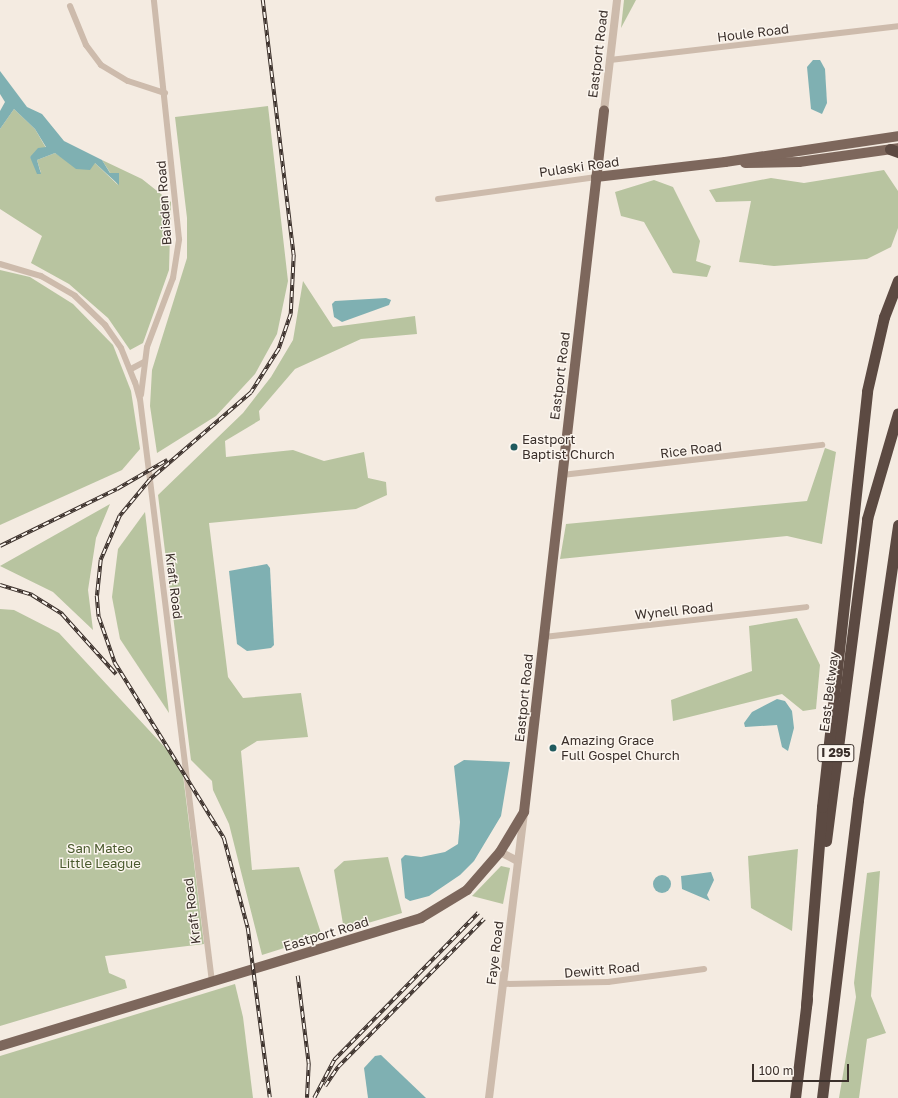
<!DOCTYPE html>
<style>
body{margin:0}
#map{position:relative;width:898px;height:1098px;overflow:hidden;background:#f4ebe1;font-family:"Golos Text",sans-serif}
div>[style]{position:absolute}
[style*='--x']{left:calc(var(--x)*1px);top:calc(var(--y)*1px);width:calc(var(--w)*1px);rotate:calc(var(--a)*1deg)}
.green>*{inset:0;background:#b8c4a0}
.water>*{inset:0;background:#7fb0b2}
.round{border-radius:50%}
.minor>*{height:6px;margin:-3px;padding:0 3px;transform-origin:3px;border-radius:3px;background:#cdbbac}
.tertiary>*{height:8px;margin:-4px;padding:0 4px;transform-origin:4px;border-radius:4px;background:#cdbbac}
.primary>*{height:10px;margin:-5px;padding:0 5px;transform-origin:5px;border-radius:5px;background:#7d675c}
.motorway>*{height:11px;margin:-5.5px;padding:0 5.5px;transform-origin:5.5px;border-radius:5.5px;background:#5c4a42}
.rail>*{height:3.5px;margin-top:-1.75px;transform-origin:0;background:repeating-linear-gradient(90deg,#fbf5ee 0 6px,#3b302b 0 12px);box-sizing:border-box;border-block:1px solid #3b302b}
.dots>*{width:11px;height:11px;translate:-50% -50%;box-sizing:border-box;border:2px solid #fbf5ee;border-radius:50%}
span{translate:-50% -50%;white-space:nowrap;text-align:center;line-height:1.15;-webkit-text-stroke:3px #fbf5ee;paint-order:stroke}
.shield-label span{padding:1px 3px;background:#fbf5ee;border:1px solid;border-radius:3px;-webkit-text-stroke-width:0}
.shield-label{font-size:12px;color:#3b302b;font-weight:700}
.street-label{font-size:13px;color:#3b302b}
.poi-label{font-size:13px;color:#3b302b}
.left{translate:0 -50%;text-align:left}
.park-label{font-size:13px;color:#4a5a2e}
.scale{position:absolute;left:752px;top:1064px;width:97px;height:18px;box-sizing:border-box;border:2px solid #3b302b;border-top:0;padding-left:5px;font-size:12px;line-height:14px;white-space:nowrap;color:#3b302b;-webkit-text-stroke:3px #fbf5ee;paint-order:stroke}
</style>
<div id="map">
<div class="green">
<i style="clip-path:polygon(624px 0,636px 0,621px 28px)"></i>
<i style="clip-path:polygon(268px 106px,288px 281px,277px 334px,255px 374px,216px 416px,157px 453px,150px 406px,152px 370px,187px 258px,187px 218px,175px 117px)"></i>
<i style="clip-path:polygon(14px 109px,35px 129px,46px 148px,30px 157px,41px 173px,37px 160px,55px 153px,72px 164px,95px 163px,118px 185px,102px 160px,142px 179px,171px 202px,169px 270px,143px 343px,130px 350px,108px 318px,69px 284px,31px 263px,42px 236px,0 209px,0 129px)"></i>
<i style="clip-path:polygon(884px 170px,898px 191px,898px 228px,891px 247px,867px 259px,774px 266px,739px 262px,751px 201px,716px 202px,709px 190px,771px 178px,804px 183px)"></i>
<i style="clip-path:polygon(654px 180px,673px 187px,700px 241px,696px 261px,711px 266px,707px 277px,673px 273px,644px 222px,621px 216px,615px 192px)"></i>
<i style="clip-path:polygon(0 270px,30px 277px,73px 304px,113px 345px,131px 391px,140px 449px,122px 470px,0 525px)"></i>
<i style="clip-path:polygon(303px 281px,333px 327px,415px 316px,417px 334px,361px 339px,295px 369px,259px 411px,260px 420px,225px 441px,226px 457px,293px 450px,324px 461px,364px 452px,368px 478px,386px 482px,387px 495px,356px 509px,209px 523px,228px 677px,243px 698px,301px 693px,308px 737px,257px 741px,241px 751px,252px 870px,299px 867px,322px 936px,262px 955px,229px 824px,213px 790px,212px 781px,191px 760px,158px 495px,243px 413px,271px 377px,293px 340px)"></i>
<i style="clip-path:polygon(825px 448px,836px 452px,822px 544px,787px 536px,560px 559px,566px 524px,807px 501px)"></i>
<i style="clip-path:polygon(110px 504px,96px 538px,88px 590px,93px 630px,53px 592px,0 566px)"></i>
<i style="clip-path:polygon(145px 512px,169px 713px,120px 639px,112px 597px,118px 549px)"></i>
<i style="clip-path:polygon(0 609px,14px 610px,59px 633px,172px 755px,183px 775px,204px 944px,105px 956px,109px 973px,125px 980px,127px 988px,0 1026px)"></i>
<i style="clip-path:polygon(797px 618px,820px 665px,816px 709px,803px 711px,782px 694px,673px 721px,671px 700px,752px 671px,749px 626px)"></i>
<i style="clip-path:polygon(798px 849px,792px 931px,751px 908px,748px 856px)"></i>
<i style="clip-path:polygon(388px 857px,402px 913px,344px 930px,334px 870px,344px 861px)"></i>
<i style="clip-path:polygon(501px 866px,510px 868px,503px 904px,472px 896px)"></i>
<i style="clip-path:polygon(880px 871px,871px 996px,886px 1033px,867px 1039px,859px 1098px,839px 1098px,856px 997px,854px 983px,867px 873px)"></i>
<i style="clip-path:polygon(235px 984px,243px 1017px,253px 1098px,0 1098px,0 1056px)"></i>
</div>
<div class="water">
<i style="clip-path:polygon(813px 60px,820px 60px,825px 69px,827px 103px,822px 114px,811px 109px,807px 67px)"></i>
<i style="clip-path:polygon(0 71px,27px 107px,42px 114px,64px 141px,102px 160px,110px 173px,119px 173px,119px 185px,95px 163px,90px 170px,76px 169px,55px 153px,37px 160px,41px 174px,37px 174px,30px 157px,38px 148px,46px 147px,35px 129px,14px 109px,0 129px,0 111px,5px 102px,0 94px)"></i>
<i style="clip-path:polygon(386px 298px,391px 300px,389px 305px,342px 322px,334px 317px,332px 304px,335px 301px)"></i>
<i style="clip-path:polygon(267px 564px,270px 568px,274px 645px,271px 648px,247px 651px,237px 644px,229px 571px)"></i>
<i style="clip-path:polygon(777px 699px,785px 701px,792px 711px,794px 728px,788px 751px,782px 747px,777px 725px,745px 727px,744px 723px,752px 712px)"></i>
<i style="clip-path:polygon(464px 760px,510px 762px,501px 816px,474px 861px,460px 875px,429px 896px,410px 901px,405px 898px,401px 859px,405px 855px,421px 857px,445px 852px,458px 844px,460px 822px,454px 766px)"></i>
<i style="clip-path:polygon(711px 872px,714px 880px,707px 895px,710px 901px,682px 889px,681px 876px)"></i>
<i class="round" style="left:653px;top:875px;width:18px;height:18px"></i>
<i style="clip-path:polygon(381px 1055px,426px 1098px,368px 1098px,364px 1068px,375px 1056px)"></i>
</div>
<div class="minor">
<i style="--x:70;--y:6;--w:42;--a:67.7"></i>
<i style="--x:86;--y:45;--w:25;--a:53"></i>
<i style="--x:101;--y:65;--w:31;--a:31"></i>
<i style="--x:128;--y:81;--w:39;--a:18"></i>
<i style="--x:610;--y:60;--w:290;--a:-6.7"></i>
<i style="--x:438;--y:199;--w:160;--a:-7.9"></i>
<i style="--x:0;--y:264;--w:43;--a:16.3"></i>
<i style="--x:41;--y:276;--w:39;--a:30"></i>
<i style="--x:75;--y:296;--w:42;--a:44"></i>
<i style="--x:105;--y:325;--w:28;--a:55"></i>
<i style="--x:121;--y:348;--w:37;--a:68"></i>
<i style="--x:135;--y:382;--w:18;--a:74"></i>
<i style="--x:140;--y:399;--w:587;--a:82.96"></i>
<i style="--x:131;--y:369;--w:15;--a:-28"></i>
<i style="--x:141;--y:395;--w:48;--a:-82.9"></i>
<i style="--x:147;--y:347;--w:74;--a:-69.4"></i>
<i style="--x:173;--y:278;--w:39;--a:-81"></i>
<i style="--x:179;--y:239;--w:240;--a:-96"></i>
<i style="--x:562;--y:475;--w:262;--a:-6.6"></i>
<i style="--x:544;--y:637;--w:264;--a:-6.5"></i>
<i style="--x:503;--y:984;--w:105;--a:-1.1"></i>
<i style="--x:608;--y:982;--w:97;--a:-7.7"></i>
</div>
<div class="tertiary">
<i style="--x:604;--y:111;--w:112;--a:-83.3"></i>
<i style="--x:500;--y:852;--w:20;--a:27"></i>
<i style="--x:489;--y:1098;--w:286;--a:-83"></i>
</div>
<div class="primary">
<i style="--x:745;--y:163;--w:54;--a:-1.1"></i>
<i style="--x:799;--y:162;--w:100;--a:-8"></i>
<i style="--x:596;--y:177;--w:130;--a:-6.6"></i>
<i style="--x:725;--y:162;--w:175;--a:-8.5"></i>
<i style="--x:0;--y:1046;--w:440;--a:-16.9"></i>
<i style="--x:421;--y:918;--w:54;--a:-31.3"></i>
<i style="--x:467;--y:890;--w:50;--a:-49"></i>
<i style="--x:500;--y:852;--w:47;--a:-59"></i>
<i style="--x:524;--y:812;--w:706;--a:-83.49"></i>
</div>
<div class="motorway">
<i style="--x:890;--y:149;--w:9;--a:21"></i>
<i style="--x:826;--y:841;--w:325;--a:-82.7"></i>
<i style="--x:867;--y:519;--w:110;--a:-73.7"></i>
<i style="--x:806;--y:1006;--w:200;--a:-85.4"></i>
<i style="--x:822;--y:807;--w:418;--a:-83.8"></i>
<i style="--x:867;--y:391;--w:76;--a:-77.1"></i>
<i style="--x:884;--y:317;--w:39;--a:-69"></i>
<i style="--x:795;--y:1098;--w:100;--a:-83.1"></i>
<i style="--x:822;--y:1098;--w:300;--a:-83.1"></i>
<i style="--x:858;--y:800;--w:278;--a:-81.7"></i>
</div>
<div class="rail">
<i style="--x:263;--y:0;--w:257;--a:83.1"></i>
<i style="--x:294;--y:255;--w:59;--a:92.9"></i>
<i style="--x:291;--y:314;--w:37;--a:109"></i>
<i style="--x:279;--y:349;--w:52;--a:122.5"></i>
<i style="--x:251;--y:393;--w:133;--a:139.3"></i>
<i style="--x:150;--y:480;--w:47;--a:129.8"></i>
<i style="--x:120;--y:516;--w:48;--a:113.4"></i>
<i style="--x:101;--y:560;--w:36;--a:96"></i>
<i style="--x:97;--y:596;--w:21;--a:85"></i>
<i style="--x:99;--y:617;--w:49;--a:70.8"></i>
<i style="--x:115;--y:663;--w:206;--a:58.1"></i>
<i style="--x:224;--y:838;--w:93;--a:75.1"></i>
<i style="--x:248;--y:928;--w:171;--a:82.6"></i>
<i style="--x:0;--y:546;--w:130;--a:-26"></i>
<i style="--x:117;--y:489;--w:58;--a:-30.1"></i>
<i style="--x:0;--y:585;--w:34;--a:17"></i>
<i style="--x:32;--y:595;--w:36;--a:32"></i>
<i style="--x:62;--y:614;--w:81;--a:48"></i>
<i style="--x:298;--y:976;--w:89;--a:82.9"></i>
<i style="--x:309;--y:1064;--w:34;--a:93"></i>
<i style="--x:325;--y:1086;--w:23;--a:-56"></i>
<i style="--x:338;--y:1067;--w:208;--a:-45.4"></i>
<i style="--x:314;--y:1098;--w:43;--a:-62.2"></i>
<i style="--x:334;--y:1060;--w:206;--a:-45.6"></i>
</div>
<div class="dots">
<i style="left:514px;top:447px;background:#1f5a5e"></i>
<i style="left:553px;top:748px;background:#1f5a5e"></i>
</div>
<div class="shield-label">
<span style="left:836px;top:753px">I 295</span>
</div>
<div class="street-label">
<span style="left:753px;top:33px;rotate:-7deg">Houle Road</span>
<span style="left:598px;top:54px;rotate:-83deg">Eastport Road</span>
<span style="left:579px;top:167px;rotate:-8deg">Pulaski Road</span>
<span style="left:164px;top:203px;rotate:-94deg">Baisden Road</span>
<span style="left:560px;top:376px;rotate:-83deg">Eastport Road</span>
<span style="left:691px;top:450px;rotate:-7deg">Rice Road</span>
<span style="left:174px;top:586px;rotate:83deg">Kraft Road</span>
<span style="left:674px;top:611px;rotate:-6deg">Wynell Road</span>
<span style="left:829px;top:692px;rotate:-83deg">East Beltway</span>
<span style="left:524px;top:698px;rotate:-84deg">Eastport Road</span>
<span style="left:192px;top:911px;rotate:-97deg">Kraft Road</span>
<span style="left:326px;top:934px;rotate:-17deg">Eastport Road</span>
<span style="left:495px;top:953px;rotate:-83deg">Faye Road</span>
<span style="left:602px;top:970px;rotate:-5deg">Dewitt Road</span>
</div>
<div class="poi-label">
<span class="left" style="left:522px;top:447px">Eastport<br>Baptist Church</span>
<span class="left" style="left:561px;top:748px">Amazing Grace<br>Full Gospel Church</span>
</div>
<div class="park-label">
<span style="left:100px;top:856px">San Mateo<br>Little League</span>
</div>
<div class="scale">100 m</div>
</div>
